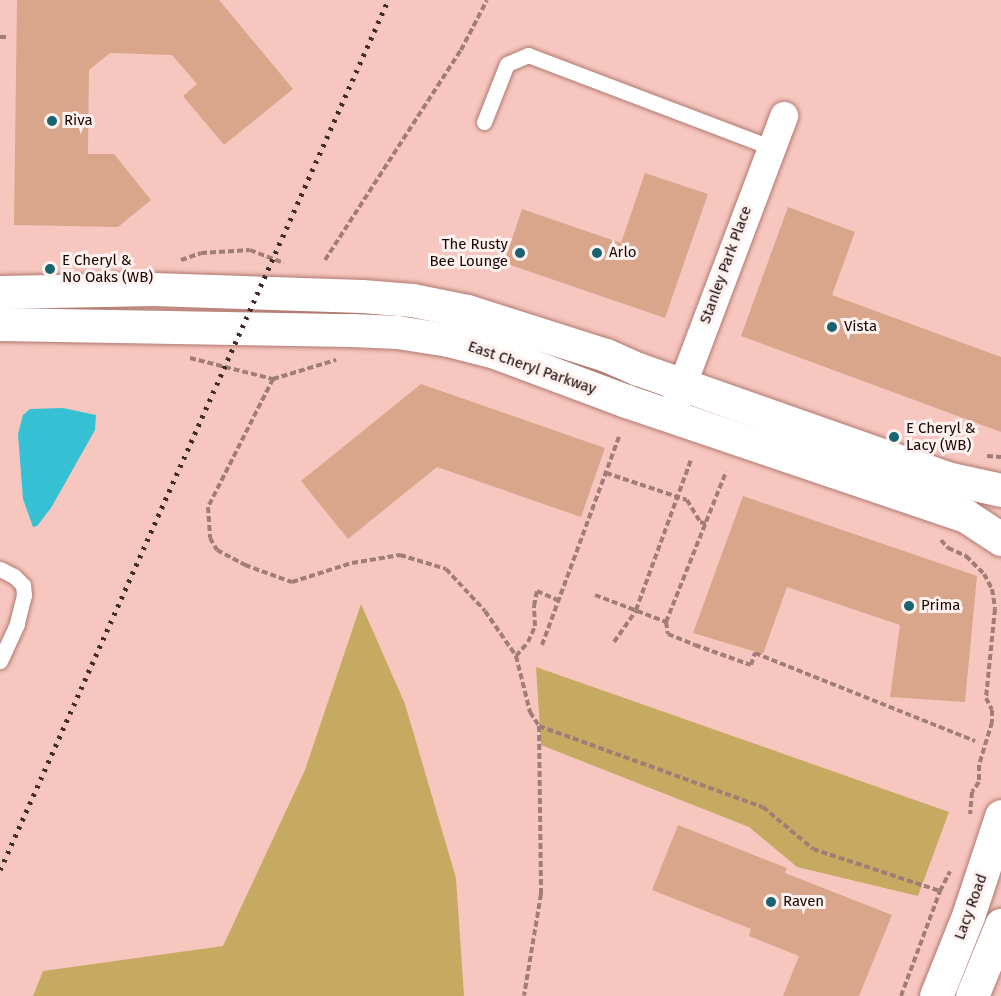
<!DOCTYPE html>
<style>
body{margin:0}
#map{position:relative;width:1001px;height:996px;overflow:hidden;background:#f7c7bf;font-family:"Fira Sans",sans-serif}
div>[style]{position:absolute}
[style*='--x']{left:calc(var(--x)*1px);top:calc(var(--y)*1px);width:calc(var(--w)*1px);rotate:calc(var(--a)*1deg)}
.green>*{inset:0;background:#c6aa61}
.water>*{inset:0;background:#36c0d3}
.building>*{inset:0;background:#d9a68b}
.path>*{height:4px;margin-top:-2px;transform-origin:0;background:repeating-linear-gradient(90deg,#a17d77 0 6px,transparent 0 9px)}
.roads{filter:drop-shadow(0 0 2px #af786f) drop-shadow(0 0 2px #af786f)}
.service>*{height:15px;margin:-7.5px;padding:0 7.5px;transform-origin:7.5px;border-radius:7.5px;background:#fff}
.minor>*{height:28px;margin:-14px;padding:0 14px;transform-origin:14px;border-radius:14px;background:#fff}
.tertiary>*{height:33px;margin:-16.5px;padding:0 16.5px;transform-origin:16.5px;border-radius:16.5px;background:#fff}
.secondary>*{height:33px;margin:-16.5px;padding:0 16.5px;transform-origin:16.5px;border-radius:16.5px;background:#fff}
.rail>*{height:4.5px;margin-top:-2.25px;transform-origin:0;background:repeating-linear-gradient(90deg,#432c28 0 3px,transparent 0 9px)}
.dots>*{width:16px;height:16px;translate:-50% -50%;box-sizing:border-box;border:3px solid #fef1ef;border-radius:50%}
span{translate:-50% -50%;white-space:nowrap;text-align:center;line-height:1.15;-webkit-text-stroke:6px #fef1ef;paint-order:stroke}
.poi-label{font-size:15px;color:#180604}
.left{translate:0 -50%;text-align:left}
.right{translate:-100% -50%;text-align:right}
.street-label{font-size:15px;color:#180604}
</style>
<div id="map">
<div class="green">
<i style="clip-path:polygon(361px 604px,405px 704px,456px 878px,464px 996px,33px 996px,43px 971px,223px 946px,305px 770px)"></i>
<i style="clip-path:polygon(536px 667px,949px 812px,918px 896px,797px 867px,749px 827px,541px 745px)"></i>
</div>
<div class="water">
<i style="clip-path:polygon(63px 408px,96px 415px,95px 430px,51px 508px,37px 526px,33px 527px,23px 499px,18px 434px,23px 415px,30px 409px)"></i>
</div>
<div class="building">
<i style="clip-path:polygon(17px 0,219px 0,293px 89px,224px 145px,183px 96px,197px 84px,172px 55px,110px 53px,89px 70px,88px 154px,114px 154px,151px 200px,118px 227px,14px 225px)"></i>
<i style="clip-path:polygon(645px 173px,708px 194px,665px 318px,504px 263px,522px 209px,621px 243px)"></i>
<i style="clip-path:polygon(788px 207px,855px 232px,832px 295px,1001px 357px,1001px 432px,741px 336px)"></i>
<i style="clip-path:polygon(421px 384px,605px 448px,581px 517px,437px 467px,348px 539px,301px 481px)"></i>
<i style="clip-path:polygon(743px 496px,977px 576px,965px 702px,890px 697px,900px 625px,787px 587px,763px 654px,693px 633px)"></i>
<i style="clip-path:polygon(678px 825px,787px 868px,785px 873px,892px 915px,859px 996px,783px 996px,799px 956px,749px 936px,751px 929px,652px 890px)"></i>
</div>
<div class="path">
<i style="--x:0;--y:37;--w:7;--a:0"></i>
<i style="--x:181;--y:260;--w:21;--a:-19"></i>
<i style="--x:201;--y:253;--w:49;--a:-3.5"></i>
<i style="--x:250;--y:250;--w:36;--a:21"></i>
<i style="--x:325;--y:260;--w:250;--a:-57.1"></i>
<i style="--x:461;--y:50;--w:56;--a:-62.5"></i>
<i style="--x:190;--y:358;--w:86;--a:14.2"></i>
<i style="--x:273;--y:379;--w:66;--a:-16.8"></i>
<i style="--x:273;--y:379;--w:144;--a:116.9"></i>
<i style="--x:208;--y:507;--w:31;--a:86"></i>
<i style="--x:210;--y:538;--w:14;--a:60"></i>
<i style="--x:217;--y:550;--w:32;--a:28"></i>
<i style="--x:245;--y:565;--w:50;--a:19.9"></i>
<i style="--x:292;--y:582;--w:63;--a:-17.6"></i>
<i style="--x:352;--y:563;--w:49;--a:-9.5"></i>
<i style="--x:400;--y:555;--w:48;--a:16.9"></i>
<i style="--x:446;--y:569;--w:57;--a:47.1"></i>
<i style="--x:485;--y:611;--w:55;--a:55.4"></i>
<i style="--x:516;--y:656;--w:58;--a:76"></i>
<i style="--x:530;--y:712;--w:17;--a:57"></i>
<i style="--x:539;--y:726;--w:168;--a:89.3"></i>
<i style="--x:541;--y:894;--w:103;--a:99.5"></i>
<i style="--x:987;--y:456;--w:14;--a:4"></i>
<i style="--x:606;--y:473;--w:85;--a:18.4"></i>
<i style="--x:687;--y:500;--w:26;--a:59"></i>
<i style="--x:700;--y:522;--w:7;--a:16"></i>
<i style="--x:941;--y:540;--w:11;--a:49"></i>
<i style="--x:948;--y:548;--w:20;--a:24"></i>
<i style="--x:966;--y:556;--w:25;--a:45"></i>
<i style="--x:984;--y:574;--w:17;--a:62"></i>
<i style="--x:992;--y:589;--w:20;--a:81"></i>
<i style="--x:995;--y:609;--w:89;--a:95.8"></i>
<i style="--x:986;--y:698;--w:13;--a:63"></i>
<i style="--x:992;--y:710;--w:12;--a:90"></i>
<i style="--x:992;--y:722;--w:45;--a:106.8"></i>
<i style="--x:979;--y:765;--w:17;--a:90"></i>
<i style="--x:979;--y:782;--w:12;--a:125"></i>
<i style="--x:972;--y:792;--w:22;--a:95"></i>
<i style="--x:595;--y:595;--w:76;--a:20.8"></i>
<i style="--x:666;--y:622;--w:12;--a:81"></i>
<i style="--x:668;--y:634;--w:29;--a:22"></i>
<i style="--x:695;--y:645;--w:59;--a:19.7"></i>
<i style="--x:751;--y:665;--w:13;--a:-72"></i>
<i style="--x:755;--y:653;--w:237;--a:21.8"></i>
<i style="--x:666;--y:622;--w:162;--a:-68.2"></i>
<i style="--x:614;--y:642;--w:39;--a:-55"></i>
<i style="--x:636;--y:610;--w:160;--a:-69.9"></i>
<i style="--x:542;--y:645;--w:222;--a:-69.7"></i>
<i style="--x:516;--y:656;--w:18;--a:-49"></i>
<i style="--x:528;--y:642;--w:17;--a:-66"></i>
<i style="--x:535;--y:626;--w:20;--a:-93"></i>
<i style="--x:534;--y:606;--w:15;--a:-79"></i>
<i style="--x:537;--y:591;--w:22;--a:24"></i>
<i style="--x:539;--y:726;--w:238;--a:19.9"></i>
<i style="--x:763;--y:807;--w:65;--a:40"></i>
<i style="--x:813;--y:849;--w:134;--a:18.3"></i>
<i style="--x:901;--y:996;--w:112;--a:-69.6"></i>
<i style="--x:940;--y:891;--w:22;--a:-63"></i>
</div>
<div class="roads">
<div class="service">
<i style="--x:484;--y:122;--w:62;--a:-68.4"></i>
<i style="--x:507;--y:64;--w:23;--a:-23"></i>
<i style="--x:528;--y:55;--w:259;--a:20.8"></i>
<i style="--x:0;--y:569;--w:16;--a:27"></i>
<i style="--x:14;--y:576;--w:13;--a:45"></i>
<i style="--x:23;--y:585;--w:10;--a:84"></i>
<i style="--x:24;--y:595;--w:30;--a:104"></i>
<i style="--x:17;--y:624;--w:41;--a:114.7"></i>
</div>
<div class="minor">
<i style="--x:675;--y:405;--w:309;--a:-69.3"></i>
</div>
<div class="tertiary">
<i style="--x:0;--y:292;--w:153;--a:-1.1"></i>
<i style="--x:153;--y:289;--w:209;--a:1.9"></i>
<i style="--x:362;--y:296;--w:50;--a:4.6"></i>
<i style="--x:412;--y:300;--w:56;--a:11.3"></i>
<i style="--x:467;--y:311;--w:146;--a:17.6"></i>
<i style="--x:606;--y:355;--w:35;--a:24"></i>
<i style="--x:638;--y:369;--w:328;--a:19.4"></i>
<i style="--x:947;--y:478;--w:55;--a:12.5"></i>
<i style="--x:0;--y:324;--w:351;--a:1"></i>
<i style="--x:351;--y:330;--w:46;--a:2.5"></i>
<i style="--x:397;--y:332;--w:52;--a:8.9"></i>
<i style="--x:448;--y:340;--w:49;--a:14.3"></i>
<i style="--x:495;--y:352;--w:140;--a:20.5"></i>
<i style="--x:626;--y:401;--w:359;--a:18.7"></i>
<i style="--x:966;--y:516;--w:42;--a:33.3"></i>
</div>
<div class="secondary">
<i style="--x:936;--y:996;--w:86;--a:-68.2"></i>
<i style="--x:968;--y:916;--w:105;--a:-71.7"></i>
<i style="--x:972;--y:996;--w:77;--a:-67.8"></i>
</div>
</div>
<div class="rail">
<i style="--x:0;--y:870;--w:953;--a:-65.96"></i>
</div>
<div class="dots">
<i style="left:52px;top:121px;background:#17636e"></i>
<i style="left:520px;top:253px;background:#17636e"></i>
<i style="left:597px;top:253px;background:#17636e"></i>
<i style="left:50px;top:269px;background:#17636e"></i>
<i style="left:832px;top:327px;background:#17636e"></i>
<i style="left:894px;top:437px;background:#17636e"></i>
<i style="left:909px;top:606px;background:#17636e"></i>
<i style="left:771px;top:902px;background:#17636e"></i>
</div>
<div class="poi-label">
<span class="left" style="left:64px;top:121px">Riva</span>
<span class="right" style="left:508px;top:253px">The Rusty<br>Bee Lounge</span>
<span class="left" style="left:609px;top:253px">Arlo</span>
<span class="left" style="left:62px;top:269px">E Cheryl &amp;<br>No Oaks (WB)</span>
<span class="left" style="left:844px;top:327px">Vista</span>
<span class="left" style="left:906px;top:437px">E Cheryl &amp;<br>Lacy (WB)</span>
<span class="left" style="left:921px;top:606px">Prima</span>
<span class="left" style="left:783px;top:902px">Raven</span>
</div>
<div class="street-label">
<span style="left:726px;top:265px;rotate:-70deg">Stanley Park Place</span>
<span style="left:532px;top:368px;rotate:19deg">East Cheryl Parkway</span>
<span style="left:971px;top:907px;rotate:-70deg">Lacy Road</span>
</div>
</div>
